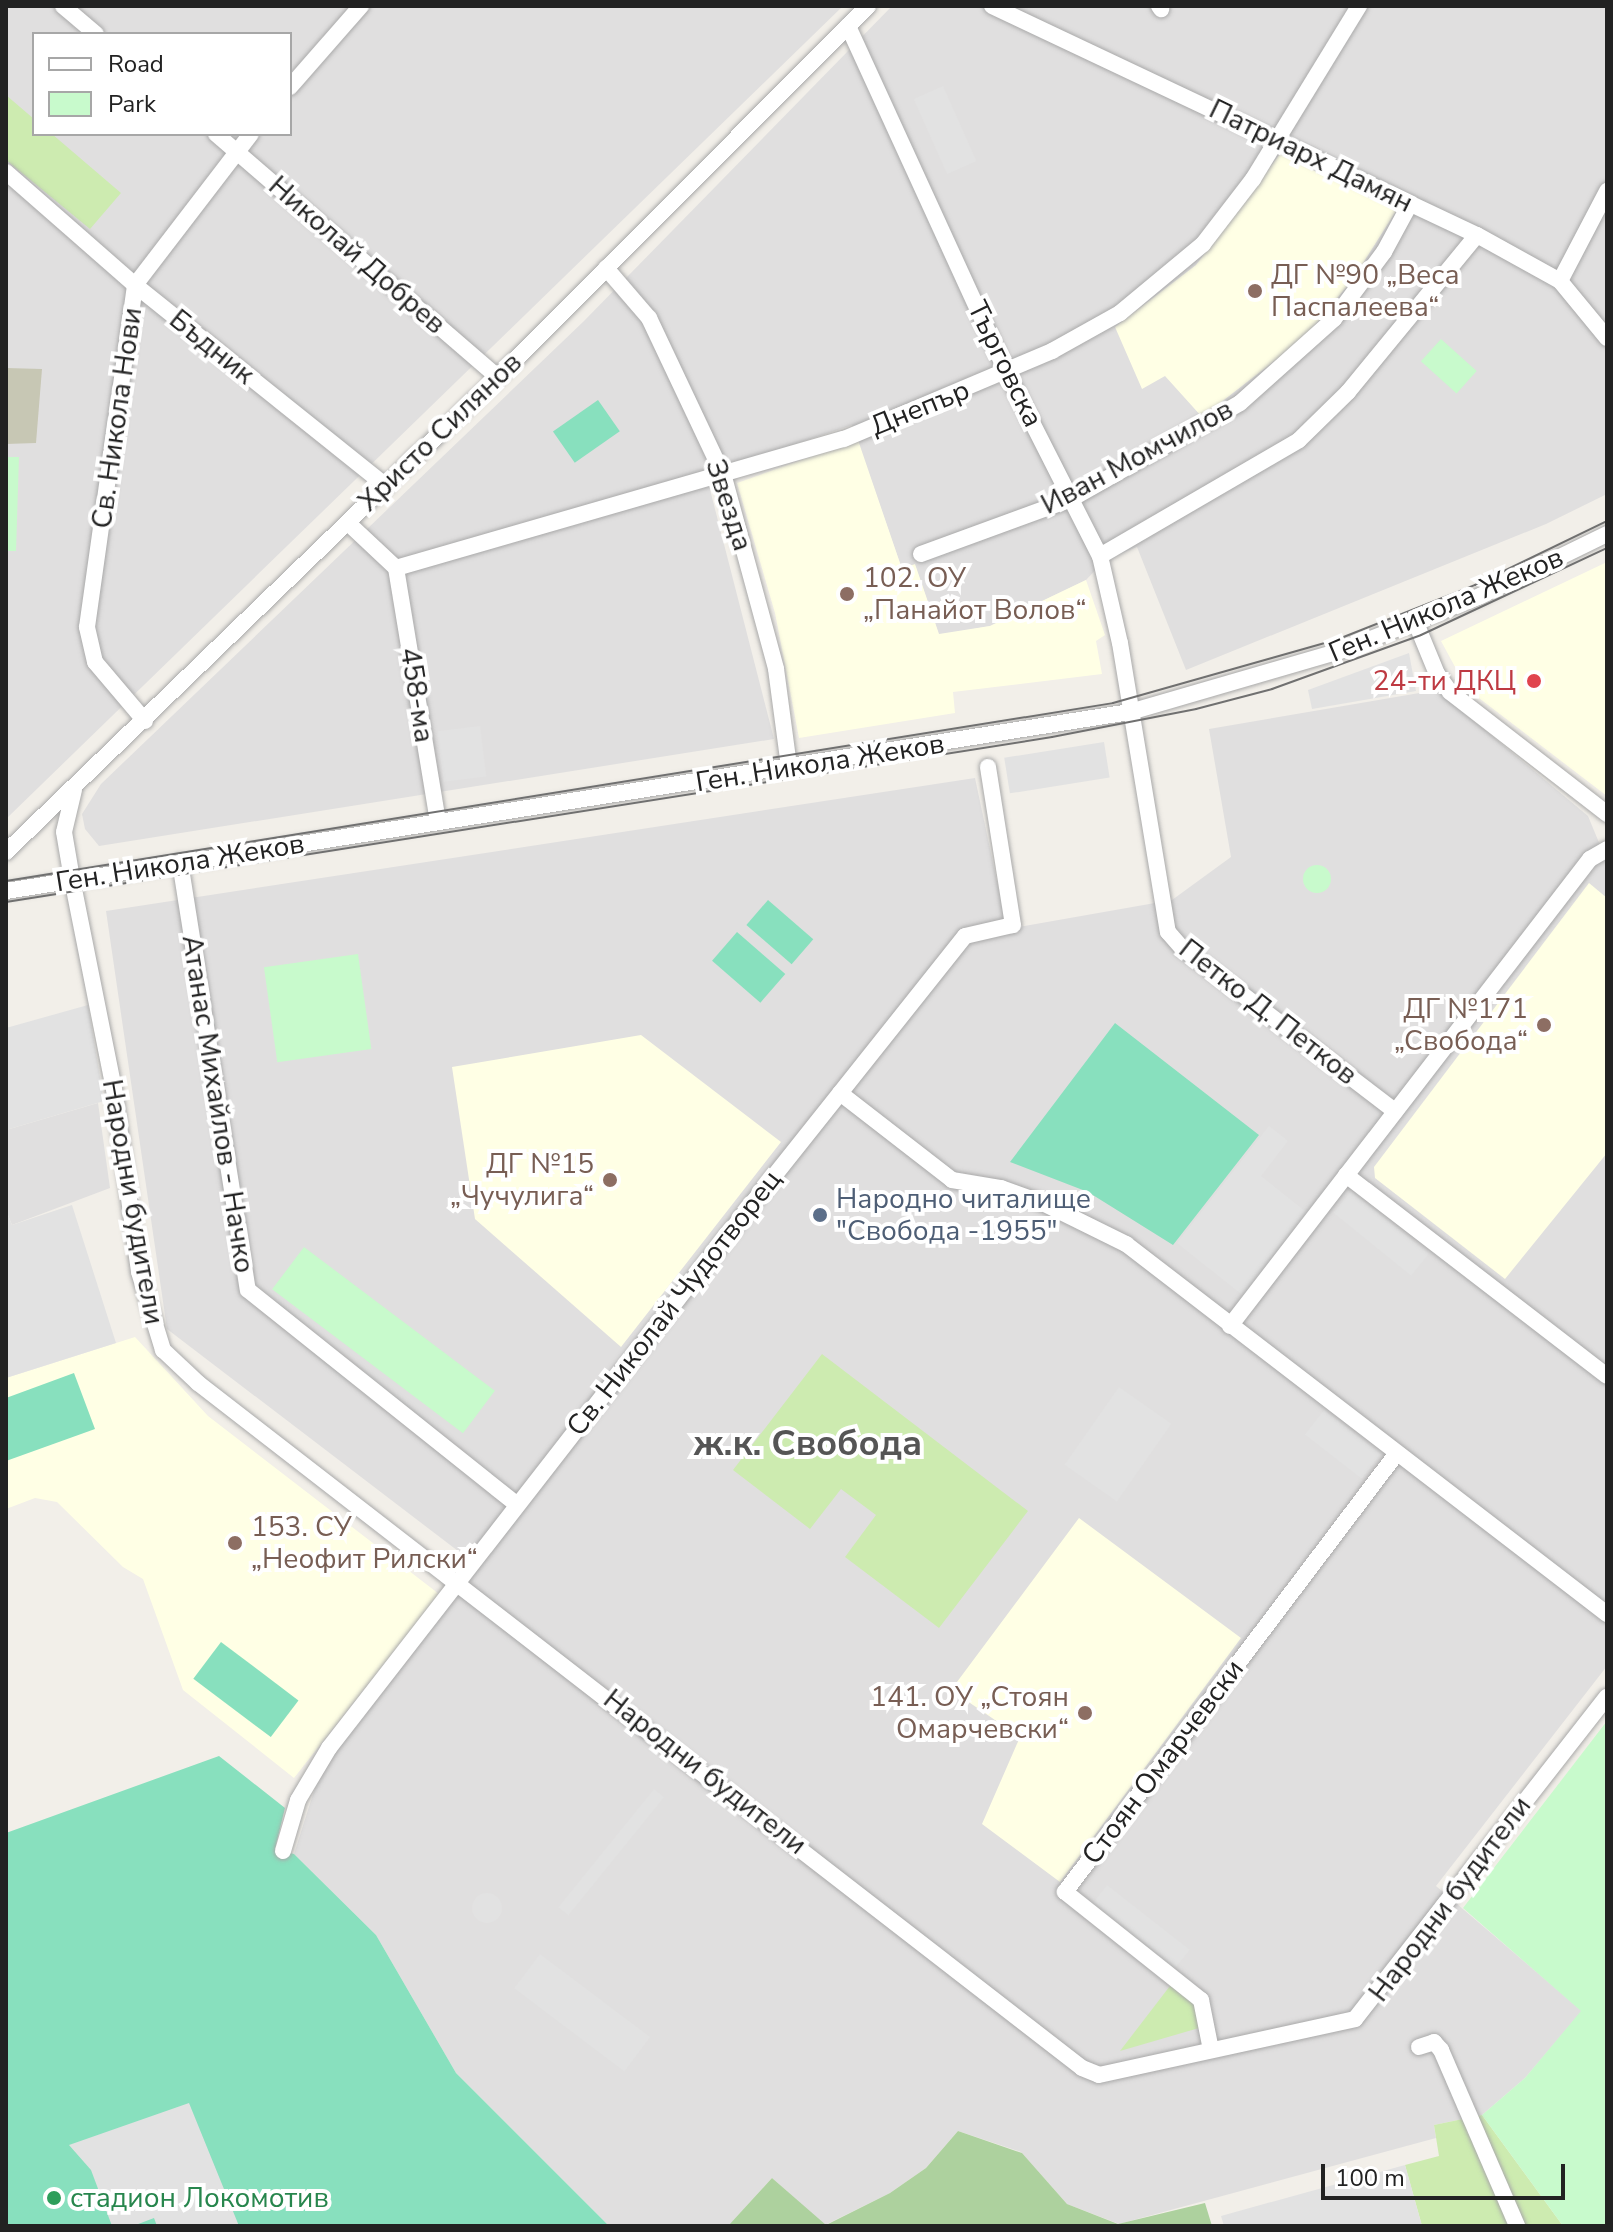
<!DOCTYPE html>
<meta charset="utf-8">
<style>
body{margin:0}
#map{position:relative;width:1613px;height:2232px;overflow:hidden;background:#f2efe9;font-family:"Nunito Sans",sans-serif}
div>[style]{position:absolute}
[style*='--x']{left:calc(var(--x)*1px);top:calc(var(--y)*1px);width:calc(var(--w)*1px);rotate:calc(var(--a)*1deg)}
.residential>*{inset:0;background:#e0dfdf}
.education>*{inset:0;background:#ffffe5}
.construction>*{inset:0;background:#c7c7b4}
.grass>*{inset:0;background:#cdebb0}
.forest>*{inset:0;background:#add19e}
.park>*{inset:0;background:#c8facc;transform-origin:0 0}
.round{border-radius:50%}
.pitch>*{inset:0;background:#88e0be;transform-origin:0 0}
.parking>*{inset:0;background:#e2e2e2;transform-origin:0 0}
.roads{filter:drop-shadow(0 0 2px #a9a9a9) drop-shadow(0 0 2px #a9a9a9)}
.minor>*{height:16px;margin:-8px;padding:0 8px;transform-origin:8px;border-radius:8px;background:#fff}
.tram>*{height:2px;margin:-1px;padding:0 1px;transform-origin:1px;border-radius:1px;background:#707070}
.dots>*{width:22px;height:22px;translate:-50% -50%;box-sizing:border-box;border:4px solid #fff;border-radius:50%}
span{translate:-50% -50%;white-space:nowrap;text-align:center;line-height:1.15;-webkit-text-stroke:8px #fff;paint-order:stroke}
.street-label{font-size:28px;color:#222}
.education-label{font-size:28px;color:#785e54}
.left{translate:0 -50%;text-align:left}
.right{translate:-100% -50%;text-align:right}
.health-label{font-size:28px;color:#be3a42}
.service-label{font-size:28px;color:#4e5e75}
.leisure-label{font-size:28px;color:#27864d}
.district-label{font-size:36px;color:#555;font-weight:700}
.frame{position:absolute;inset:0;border:8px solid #222;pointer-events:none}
.legend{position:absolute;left:32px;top:32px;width:260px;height:104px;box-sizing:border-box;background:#fff;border:2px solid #a7a7a7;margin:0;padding:10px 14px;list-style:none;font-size:24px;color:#222}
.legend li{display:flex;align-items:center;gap:16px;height:40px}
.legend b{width:40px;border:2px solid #a7a7a7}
.scale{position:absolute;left:1321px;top:2164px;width:244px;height:36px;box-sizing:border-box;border:4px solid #222;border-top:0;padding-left:10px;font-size:24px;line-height:28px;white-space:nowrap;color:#222;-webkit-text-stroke:6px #fff;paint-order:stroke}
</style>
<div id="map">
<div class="residential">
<i style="clip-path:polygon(evenodd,6px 6px,843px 6px,6px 819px,6px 6px,34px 34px,290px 34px,290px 134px,34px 134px,34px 34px)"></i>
<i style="clip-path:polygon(892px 6px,1607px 6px,1607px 494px,1546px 524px,1186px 670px,1137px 547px,1105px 560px,1086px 580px,990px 626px,939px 635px,915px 565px,902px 569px,852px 425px,706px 474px,774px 739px,99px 846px,85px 829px,82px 814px,101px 784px,584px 321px)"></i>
<i style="clip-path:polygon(1437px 690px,1588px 816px,1607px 862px,1607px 1666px,1436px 1886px,1582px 2011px,1525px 2078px,1482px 2115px,1434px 2125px,1436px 2138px,1119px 2224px,1067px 2204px,1021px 2152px,958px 2131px,926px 2168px,890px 2193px,825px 2225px,772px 2178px,728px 2226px,609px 2226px,456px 2073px,376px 1935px,294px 1854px,321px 1769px,479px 1567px,167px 1329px,106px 911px,975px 778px,1007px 929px,1172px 900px,1231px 857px,1209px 729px)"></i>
<i style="clip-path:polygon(98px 1103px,110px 1188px,12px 1225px,6px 1210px,6px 1130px)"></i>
</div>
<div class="education">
<i style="clip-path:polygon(1280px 154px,1396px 211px,1353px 279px,1305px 337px,1202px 417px,1165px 376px,1142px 389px,1115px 327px,1196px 265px)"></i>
<i style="clip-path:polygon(858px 440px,902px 569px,915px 564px,939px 634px,990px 626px,1086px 580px,1105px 635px,1096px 641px,1102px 674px,953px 692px,955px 713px,799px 738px,775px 613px,737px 483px)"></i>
<i style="clip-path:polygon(1607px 562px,1607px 796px,1467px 689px,1441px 641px)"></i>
<i style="clip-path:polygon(1589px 883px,1607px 898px,1607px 1153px,1505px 1279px,1375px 1178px,1374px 1167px)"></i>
<i style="clip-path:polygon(641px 1035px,781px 1142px,621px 1347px,475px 1219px,452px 1067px)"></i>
<i style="clip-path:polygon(135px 1337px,208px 1416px,439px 1594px,294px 1778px,183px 1690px,143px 1579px,123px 1567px,57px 1502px,35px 1498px,6px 1509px,6px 1378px)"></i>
<i style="clip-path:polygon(1079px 1518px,1241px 1638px,1060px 1882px,982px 1824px,1020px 1737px,951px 1690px)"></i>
</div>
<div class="construction">
<i style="clip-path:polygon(6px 368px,42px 369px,36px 443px,6px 444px)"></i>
</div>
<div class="grass">
<i style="clip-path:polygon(6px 95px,34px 119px,34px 134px,52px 134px,121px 193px,90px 229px,6px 160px)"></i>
<i style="clip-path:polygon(822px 1354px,1028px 1511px,939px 1628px,845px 1557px,876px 1515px,841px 1489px,810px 1529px,733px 1470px)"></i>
<i style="clip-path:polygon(1173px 1982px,1199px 2006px,1199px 2028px,1120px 2051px)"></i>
<i style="clip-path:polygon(1482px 2115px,1563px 2226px,1422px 2226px,1405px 2165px,1439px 2156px,1434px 2125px)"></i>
</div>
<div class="forest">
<i style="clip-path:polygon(958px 2131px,1022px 2153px,1067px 2204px,1118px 2224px,1205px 2203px,1212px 2226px,728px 2226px,772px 2178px,826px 2225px,890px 2193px,926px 2168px)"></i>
</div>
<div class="park">
<i style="left:1441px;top:339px;width:48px;height:30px;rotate:42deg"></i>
<i style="clip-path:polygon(6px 457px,19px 457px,16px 551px,6px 551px)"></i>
<i class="round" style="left:1303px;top:865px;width:28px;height:28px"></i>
<i style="left:358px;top:954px;width:96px;height:95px;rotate:82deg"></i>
<i style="left:304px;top:1247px;width:239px;height:53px;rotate:37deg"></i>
<i style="clip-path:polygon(1607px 1721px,1607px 2225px,1563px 2226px,1482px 2115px,1525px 2078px,1581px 2011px,1463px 1908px)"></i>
</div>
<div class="pitch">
<i style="left:598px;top:400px;width:38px;height:55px;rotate:55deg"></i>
<i style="left:768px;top:900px;width:60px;height:33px;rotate:41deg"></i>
<i style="left:737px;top:932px;width:64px;height:38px;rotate:41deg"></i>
<i style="clip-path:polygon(1115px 1023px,1259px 1135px,1173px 1245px,1088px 1192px,1010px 1162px)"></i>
<i style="clip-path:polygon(74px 1373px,95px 1429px,6px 1461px,6px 1398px)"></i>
<i style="left:221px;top:1642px;width:97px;height:46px;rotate:37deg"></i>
<i style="clip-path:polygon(219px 1756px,285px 1808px,275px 1849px,294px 1854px,376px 1935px,456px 2073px,609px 2226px,6px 2226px,6px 1833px)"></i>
</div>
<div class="parking">
<i style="left:943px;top:86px;width:82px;height:32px;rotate:66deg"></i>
<i style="clip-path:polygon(1409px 653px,1416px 691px,1312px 709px,1308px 690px)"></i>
<i style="left:480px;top:726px;width:51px;height:43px;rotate:83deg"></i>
<i style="left:1104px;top:742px;width:36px;height:101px;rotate:81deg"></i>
<i style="clip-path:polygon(88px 1005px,104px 1101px,6px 1130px,6px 1028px)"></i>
<i style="clip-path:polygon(1269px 1126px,1288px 1141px,1261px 1176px,1310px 1215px,1245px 1297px,1177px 1243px)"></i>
<i style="left:1351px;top:1191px;width:100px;height:28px;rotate:39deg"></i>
<i style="clip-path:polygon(72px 1205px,116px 1343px,6px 1378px,6px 1210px,12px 1225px)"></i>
<i style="left:1119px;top:1387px;width:64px;height:95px;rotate:35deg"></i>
<i style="left:1324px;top:1410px;width:72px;height:31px;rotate:38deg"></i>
<i style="left:654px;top:1789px;width:13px;height:152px;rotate:39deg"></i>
<i style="left:1107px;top:1885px;width:105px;height:31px;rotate:38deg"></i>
<i class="round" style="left:472px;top:1893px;width:30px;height:30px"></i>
<i style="left:540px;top:1954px;width:138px;height:43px;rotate:37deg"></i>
<i style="clip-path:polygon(189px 2103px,239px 2226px,157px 2226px,154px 2218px,133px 2226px,112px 2226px,91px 2170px,69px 2145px)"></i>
<i style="clip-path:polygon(1405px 2165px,1422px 2226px,1224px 2226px,1221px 2216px)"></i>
</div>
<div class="roads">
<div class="minor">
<i style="--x:63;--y:6;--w:43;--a:40.3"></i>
<i style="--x:992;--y:6;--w:536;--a:25.28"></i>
<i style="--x:1477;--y:235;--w:95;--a:29"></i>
<i style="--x:1560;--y:281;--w:74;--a:50.5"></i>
<i style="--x:1159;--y:6;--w:4;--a:56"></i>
<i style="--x:848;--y:26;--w:382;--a:65.4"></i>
<i style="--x:1007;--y:373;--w:205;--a:63.1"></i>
<i style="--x:1100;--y:556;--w:89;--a:77.1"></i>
<i style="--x:1120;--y:643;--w:293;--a:80.6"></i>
<i style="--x:1168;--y:932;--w:23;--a:49"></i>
<i style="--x:1183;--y:949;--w:267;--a:37.4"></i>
<i style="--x:290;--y:87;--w:108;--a:-48.8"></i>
<i style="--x:216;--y:134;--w:372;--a:40.8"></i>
<i style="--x:6;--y:172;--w:171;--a:41.2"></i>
<i style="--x:135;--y:285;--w:322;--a:38.7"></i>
<i style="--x:606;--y:268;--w:66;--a:49.3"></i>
<i style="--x:649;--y:318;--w:176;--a:64.7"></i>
<i style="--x:724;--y:477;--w:199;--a:74.8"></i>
<i style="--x:776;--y:669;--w:99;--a:82.4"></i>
<i style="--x:1560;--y:281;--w:102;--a:-62.4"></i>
<i style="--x:348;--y:523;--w:66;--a:43.2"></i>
<i style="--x:396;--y:568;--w:466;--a:-16.1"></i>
<i style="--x:844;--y:439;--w:226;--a:-22.9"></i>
<i style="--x:1052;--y:351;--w:78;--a:-29.2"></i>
<i style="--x:1120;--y:313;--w:108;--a:-39.7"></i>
<i style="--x:1203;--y:244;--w:82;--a:-52.4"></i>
<i style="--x:1253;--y:179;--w:203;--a:-58.5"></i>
<i style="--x:921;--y:554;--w:160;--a:-20.1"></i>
<i style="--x:1071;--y:499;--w:194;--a:-29.6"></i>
<i style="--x:1240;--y:403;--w:126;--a:-41.8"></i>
<i style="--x:1334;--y:319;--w:84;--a:-53.3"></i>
<i style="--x:1384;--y:252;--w:55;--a:-61.6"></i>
<i style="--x:1100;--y:556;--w:230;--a:-30.2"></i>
<i style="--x:1299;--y:440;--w:69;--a:-44.4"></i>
<i style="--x:1348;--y:392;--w:203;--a:-50.6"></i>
<i style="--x:396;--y:568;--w:257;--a:80.6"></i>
<i style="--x:1416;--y:623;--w:55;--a:67.6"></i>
<i style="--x:1437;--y:674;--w:22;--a:54"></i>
<i style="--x:1450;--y:692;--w:199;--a:37.8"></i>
<i style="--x:145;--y:721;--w:77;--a:-130.3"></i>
<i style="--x:95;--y:662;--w:36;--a:-103"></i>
<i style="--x:87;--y:627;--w:345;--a:-82"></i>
<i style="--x:135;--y:285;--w:190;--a:-52.5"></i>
<i style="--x:74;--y:790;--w:43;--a:103.4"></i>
<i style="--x:64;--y:832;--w:48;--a:80.3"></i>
<i style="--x:72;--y:879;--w:214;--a:78.7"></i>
<i style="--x:114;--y:1089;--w:185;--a:82.2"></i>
<i style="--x:139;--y:1272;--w:82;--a:72.9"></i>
<i style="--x:163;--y:1350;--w:48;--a:43.3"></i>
<i style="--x:198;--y:1383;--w:1118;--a:37.77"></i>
<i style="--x:1082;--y:2068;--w:18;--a:22"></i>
<i style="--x:1099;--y:2075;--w:262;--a:-12.3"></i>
<i style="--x:1355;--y:2019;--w:409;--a:-52"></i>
<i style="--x:6;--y:852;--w:684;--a:-43.99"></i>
<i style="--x:498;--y:377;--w:524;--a:-45.08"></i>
<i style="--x:180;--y:862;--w:433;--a:81"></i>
<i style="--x:248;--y:1290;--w:344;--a:38.6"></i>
<i style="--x:6;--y:891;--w:1138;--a:-9.05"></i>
<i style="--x:1130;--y:712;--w:219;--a:-16.2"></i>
<i style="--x:1340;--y:651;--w:150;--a:-21.4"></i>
<i style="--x:1480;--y:596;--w:141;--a:-26"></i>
<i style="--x:840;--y:1093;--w:142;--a:37.8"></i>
<i style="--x:952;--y:1180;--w:50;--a:9.3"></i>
<i style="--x:1001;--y:1188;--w:45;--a:19.7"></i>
<i style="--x:1043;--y:1203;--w:93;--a:26.3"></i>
<i style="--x:1126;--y:1244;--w:607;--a:37.57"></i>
<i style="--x:1346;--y:1175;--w:329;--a:37.6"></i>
<i style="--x:1230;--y:1326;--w:590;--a:-52.37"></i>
<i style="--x:1590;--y:859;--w:20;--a:-30"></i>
<i style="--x:283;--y:1851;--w:53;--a:-73.6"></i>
<i style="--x:298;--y:1800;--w:61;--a:-59.2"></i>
<i style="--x:329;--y:1748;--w:694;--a:-52.14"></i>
<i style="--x:755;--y:1200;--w:337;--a:-51.5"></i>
<i style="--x:965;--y:936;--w:49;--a:-12.9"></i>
<i style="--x:1013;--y:925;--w:160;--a:-99"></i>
<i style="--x:1419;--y:2047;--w:16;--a:-18"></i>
<i style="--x:1434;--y:2042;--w:11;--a:49"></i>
<i style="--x:1441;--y:2050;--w:192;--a:66.6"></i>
<i style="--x:1211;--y:2050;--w:51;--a:-101.3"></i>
<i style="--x:1201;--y:2000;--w:174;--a:-141.5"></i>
<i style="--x:1065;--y:1892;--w:550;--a:-52.9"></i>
</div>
</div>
<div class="tram">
<i style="--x:6;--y:881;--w:1121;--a:-9.13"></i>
<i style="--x:1113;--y:703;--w:232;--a:-15.8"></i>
<i style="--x:1336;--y:640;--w:149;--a:-21.6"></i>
<i style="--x:1475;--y:585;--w:147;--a:-25.9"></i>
<i style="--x:6;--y:902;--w:1059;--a:-8.96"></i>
<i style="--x:1052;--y:737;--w:147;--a:-11"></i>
<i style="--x:1196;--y:709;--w:79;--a:-14.7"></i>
<i style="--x:1272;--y:689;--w:158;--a:-19.9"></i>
<i style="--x:1421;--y:635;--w:205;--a:-25.1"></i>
</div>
<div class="dots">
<i style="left:1255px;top:291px;background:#8d6e63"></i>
<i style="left:847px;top:594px;background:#8d6e63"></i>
<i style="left:1534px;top:681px;background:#e0444e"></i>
<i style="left:1544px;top:1025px;background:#8d6e63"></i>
<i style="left:610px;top:1180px;background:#8d6e63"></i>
<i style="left:820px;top:1215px;background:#5c6f8a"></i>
<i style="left:235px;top:1543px;background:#8d6e63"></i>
<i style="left:1085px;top:1713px;background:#8d6e63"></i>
<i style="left:54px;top:2198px;background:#2e9e5b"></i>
</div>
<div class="street-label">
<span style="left:1311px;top:156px;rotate:26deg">Патриарх Дамян</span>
<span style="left:357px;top:255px;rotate:41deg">Николай Добрев</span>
<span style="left:212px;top:347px;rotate:39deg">Бъдник</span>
<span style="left:1005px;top:364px;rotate:64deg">Търговска</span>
<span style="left:920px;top:408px;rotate:-22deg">Днепър</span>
<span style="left:117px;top:418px;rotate:-82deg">Св. Никола Нови</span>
<span style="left:440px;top:432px;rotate:-44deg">Христо Силянов</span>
<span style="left:1137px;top:457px;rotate:-28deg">Иван Момчилов</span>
<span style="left:729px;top:505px;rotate:72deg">Звезда</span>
<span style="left:1446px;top:605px;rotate:-23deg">Ген. Никола Жеков</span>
<span style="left:417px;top:695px;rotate:81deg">458-ма</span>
<span style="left:820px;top:763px;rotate:-9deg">Ген. Никола Жеков</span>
<span style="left:180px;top:863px;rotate:-9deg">Ген. Никола Жеков</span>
<span style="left:1268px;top:1012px;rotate:38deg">Петко Д. Петков</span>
<span style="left:218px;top:1104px;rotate:81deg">Атанас Михайлов - Начко</span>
<span style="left:133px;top:1202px;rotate:80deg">Народни будители</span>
<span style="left:674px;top:1303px;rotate:-52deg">Св. Николай Чудотворец</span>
<span style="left:1163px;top:1762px;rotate:-53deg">Стоян Омарчевски</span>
<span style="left:705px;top:1772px;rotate:38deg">Народни будители</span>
<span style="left:1450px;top:1899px;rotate:-53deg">Народни будители</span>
</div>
<div class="education-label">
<span class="left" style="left:1271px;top:291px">ДГ №90 „Веса<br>Паспалеева“</span>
<span class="left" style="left:863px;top:594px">102. ОУ<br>„Панайот Волов“</span>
<span class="right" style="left:1528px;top:1025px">ДГ №171<br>„Свобода“</span>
<span class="right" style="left:594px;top:1180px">ДГ №15<br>„Чучулига“</span>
<span class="left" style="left:251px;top:1543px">153. СУ<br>„Неофит Рилски“</span>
<span class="right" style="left:1069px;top:1713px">141. ОУ „Стоян<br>Омарчевски“</span>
</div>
<div class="health-label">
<span class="right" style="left:1516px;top:681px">24-ти ДКЦ</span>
</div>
<div class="service-label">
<span class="left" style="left:836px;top:1215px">Народно читалище<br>"Свобода -1955"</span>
</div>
<div class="leisure-label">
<span class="left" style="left:70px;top:2198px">стадион Локомотив</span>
</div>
<div class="district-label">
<span style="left:808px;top:1444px">ж.к. Свобода</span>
</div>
<div class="frame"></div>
<ul class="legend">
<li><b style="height:10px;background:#fff"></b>Road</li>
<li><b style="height:22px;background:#c8facc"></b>Park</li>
</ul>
<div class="scale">100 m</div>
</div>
